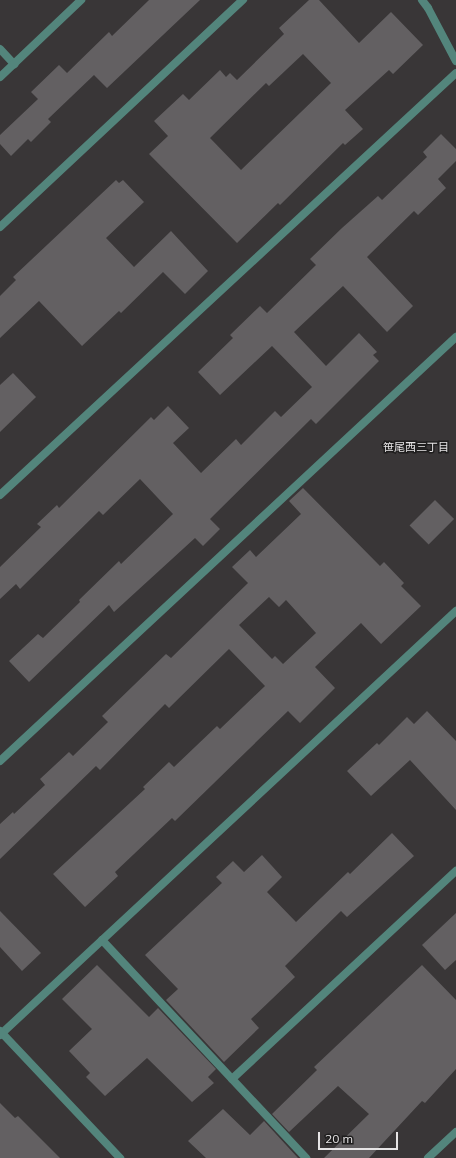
<!DOCTYPE html>
<meta charset="utf-8">
<style>
body{margin:0}
#map{position:relative;width:456px;height:1158px;overflow:hidden;background:#393637;font-family:Mulish,"Noto Sans JP",sans-serif}
div>[style]{position:absolute}
[style*='--x']{left:calc(var(--x)*1px);top:calc(var(--y)*1px);width:calc(var(--w)*1px);rotate:calc(var(--a)*1deg)}
.building>*{inset:0;background:#636062;transform-origin:0 0}
.minor>*{height:8px;margin:-4px;padding:0 4px;transform-origin:4px;border-radius:4px;background:#53857c}
.tertiary>*{height:8px;margin:-4px;padding:0 4px;transform-origin:4px;border-radius:4px;background:#53857c}
span{translate:-50% -50%;white-space:nowrap;text-align:center;line-height:1.15;-webkit-text-stroke:3px #1f1e1e;paint-order:stroke}
.neighbourhood-label{font-size:11px;color:#e6e4e5}
.scale{position:absolute;left:318px;top:1132px;width:80px;height:18px;box-sizing:border-box;border:2px solid #e6e4e5;border-top:0;padding-left:5px;font-size:12px;line-height:14px;white-space:nowrap;color:#e6e4e5;-webkit-text-stroke:3px #1f1e1e;paint-order:stroke}
</style>
<div id="map">
<div class="building">
<i style="clip-path:polygon(149px 0,200px 0,107px 88px,94px 75px,48px 119px,51px 122px,31px 142px,28px 139px,11px 156px,0 144px,0 135px,38px 99px,31px 92px,59px 65px,67px 73px,109px 32px,112px 36px)"></i>
<i style="clip-path:polygon(evenodd,309px 0,319px 0,359px 43px,391px 12px,423px 45px,393px 74px,389px 70px,345px 110px,363px 129px,345px 145px,343px 143px,280px 205px,278px 203px,237px 243px,149px 154px,168px 136px,154px 121px,183px 94px,189px 100px,220px 70px,226px 77px,230px 73px,237px 80px,284px 34px,279px 28px,309px 0,303px 54px,331px 83px,241px 170px,210px 138px,266px 83px,269px 86px,303px 54px)"></i>
<i style="clip-path:polygon(441px 134px,456px 149px,456px 161px,438px 179px,446px 188px,418px 215px,414px 211px,367px 257px,413px 306px,387px 332px,343px 286px,294px 332px,326px 366px,359px 333px,377px 352px,373px 355px,379px 361px,316px 424px,311px 419px,210px 519px,220px 529px,203px 546px,195px 538px,114px 612px,109px 605px,29px 682px,9px 661px,38px 634px,43px 638px,80px 602px,79px 600px,119px 561px,121px 564px,173px 514px,140px 479px,103px 515px,99px 511px,20px 589px,16px 584px,0 599px,0 567px,41px 527px,37px 524px,57px 505px,59px 508px,151px 417px,154px 420px,168px 406px,189px 428px,173px 443px,201px 473px,236px 439px,241px 445px,275px 411px,281px 417px,312px 387px,272px 346px,220px 395px,198px 372px,233px 338px,230px 335px,260px 306px,267px 313px,316px 265px,310px 259px,342px 228px,378px 196px,382px 200px,427px 157px,423px 152px)"></i>
<i style="clip-path:polygon(116px 180px,119px 183px,123px 180px,144px 202px,106px 238px,134px 267px,171px 231px,208px 271px,185px 294px,163px 272px,121px 313px,119px 311px,82px 346px,39px 301px,0 338px,0 296px,16px 280px,13px 277px)"></i>
<i style="clip-path:polygon(13px 373px,36px 397px,0 432px,0 385px)"></i>
<i style="clip-path:polygon(evenodd,303px 488px,380px 566px,384px 562px,404px 583px,401px 586px,421px 606px,381px 644px,361px 623px,315px 667px,335px 688px,300px 723px,288px 711px,175px 821px,172px 818px,115px 872px,118px 876px,85px 907px,53px 874px,145px 789px,143px 787px,169px 762px,174px 767px,217px 726px,220px 729px,265px 686px,229px 649px,169px 708px,165px 704px,100px 770px,96px 766px,0 859px,0 824px,13px 812px,14px 814px,45px 785px,40px 779px,69px 752px,73px 756px,108px 722px,102px 716px,166px 654px,171px 658px,248px 583px,232px 567px,250px 550px,256px 557px,301px 514px,289px 501px,303px 488px,269px 597px,279px 607px,286px 600px,316px 633px,283px 664px,275px 656px,272px 659px,239px 625px,269px 597px)"></i>
<i style="left:435px;top:500px;width:27px;height:36px;rotate:45deg"></i>
<i style="clip-path:polygon(427px 711px,456px 741px,456px 810px,410px 760px,371px 796px,347px 771px,377px 743px,379px 745px,407px 717px,414px 724px)"></i>
<i style="clip-path:polygon(392px 833px,414px 856px,347px 917px,341px 911px,285px 966px,295px 977px,251px 1019px,259px 1028px,224px 1062px,166px 1000px,178px 989px,145px 955px,222px 883px,216px 877px,233px 861px,244px 872px,262px 855px,282px 877px,267px 892px,296px 922px,348px 872px,350px 874px)"></i>
<i style="clip-path:polygon(0 911px,41px 953px,22px 971px,0 947px)"></i>
<i style="clip-path:polygon(456px 913px,456px 960px,445px 970px,422px 945px)"></i>
<i style="clip-path:polygon(97px 965px,149px 1017px,158px 1008px,216px 1069px,208px 1077px,214px 1083px,192px 1102px,147px 1058px,105px 1096px,86px 1077px,90px 1073px,69px 1051px,92px 1029px,62px 999px)"></i>
<i style="clip-path:polygon(422px 965px,456px 1000px,456px 1069px,425px 1103px,422px 1101px,369px 1158px,324px 1158px,369px 1114px,338px 1086px,289px 1132px,272px 1114px,317px 1070px,314px 1067px)"></i>
<i style="clip-path:polygon(0 1103px,15px 1118px,18px 1116px,60px 1158px,0 1158px)"></i>
<i style="clip-path:polygon(223px 1109px,250px 1135px,264px 1121px,298px 1158px,206px 1158px,188px 1141px)"></i>
</div>
<div class="minor">
<i style="--x:422;--y:0;--w:10;--a:53"></i>
<i style="--x:428;--y:8;--w:60;--a:62.2"></i>
<i style="--x:0;--y:49;--w:21;--a:47"></i>
<i style="--x:0;--y:227;--w:333;--a:-43.1"></i>
<i style="--x:0;--y:495;--w:621;--a:-42.78"></i>
<i style="--x:0;--y:761;--w:623;--a:-42.92"></i>
<i style="--x:102;--y:940;--w:299;--a:46.9"></i>
<i style="--x:0;--y:1035;--w:623;--a:-42.92"></i>
<i style="--x:232;--y:1079;--w:306;--a:-42.9"></i>
<i style="--x:428;--y:1158;--w:38;--a:-43"></i>
</div>
<div class="tertiary">
<i style="--x:0;--y:77;--w:112;--a:-43.5"></i>
<i style="--x:0;--y:1031;--w:175;--a:46.6"></i>
</div>
<div class="neighbourhood-label">
<span style="left:416px;top:447px">笹尾西三丁目</span>
</div>
<div class="scale">20 m</div>
</div>
